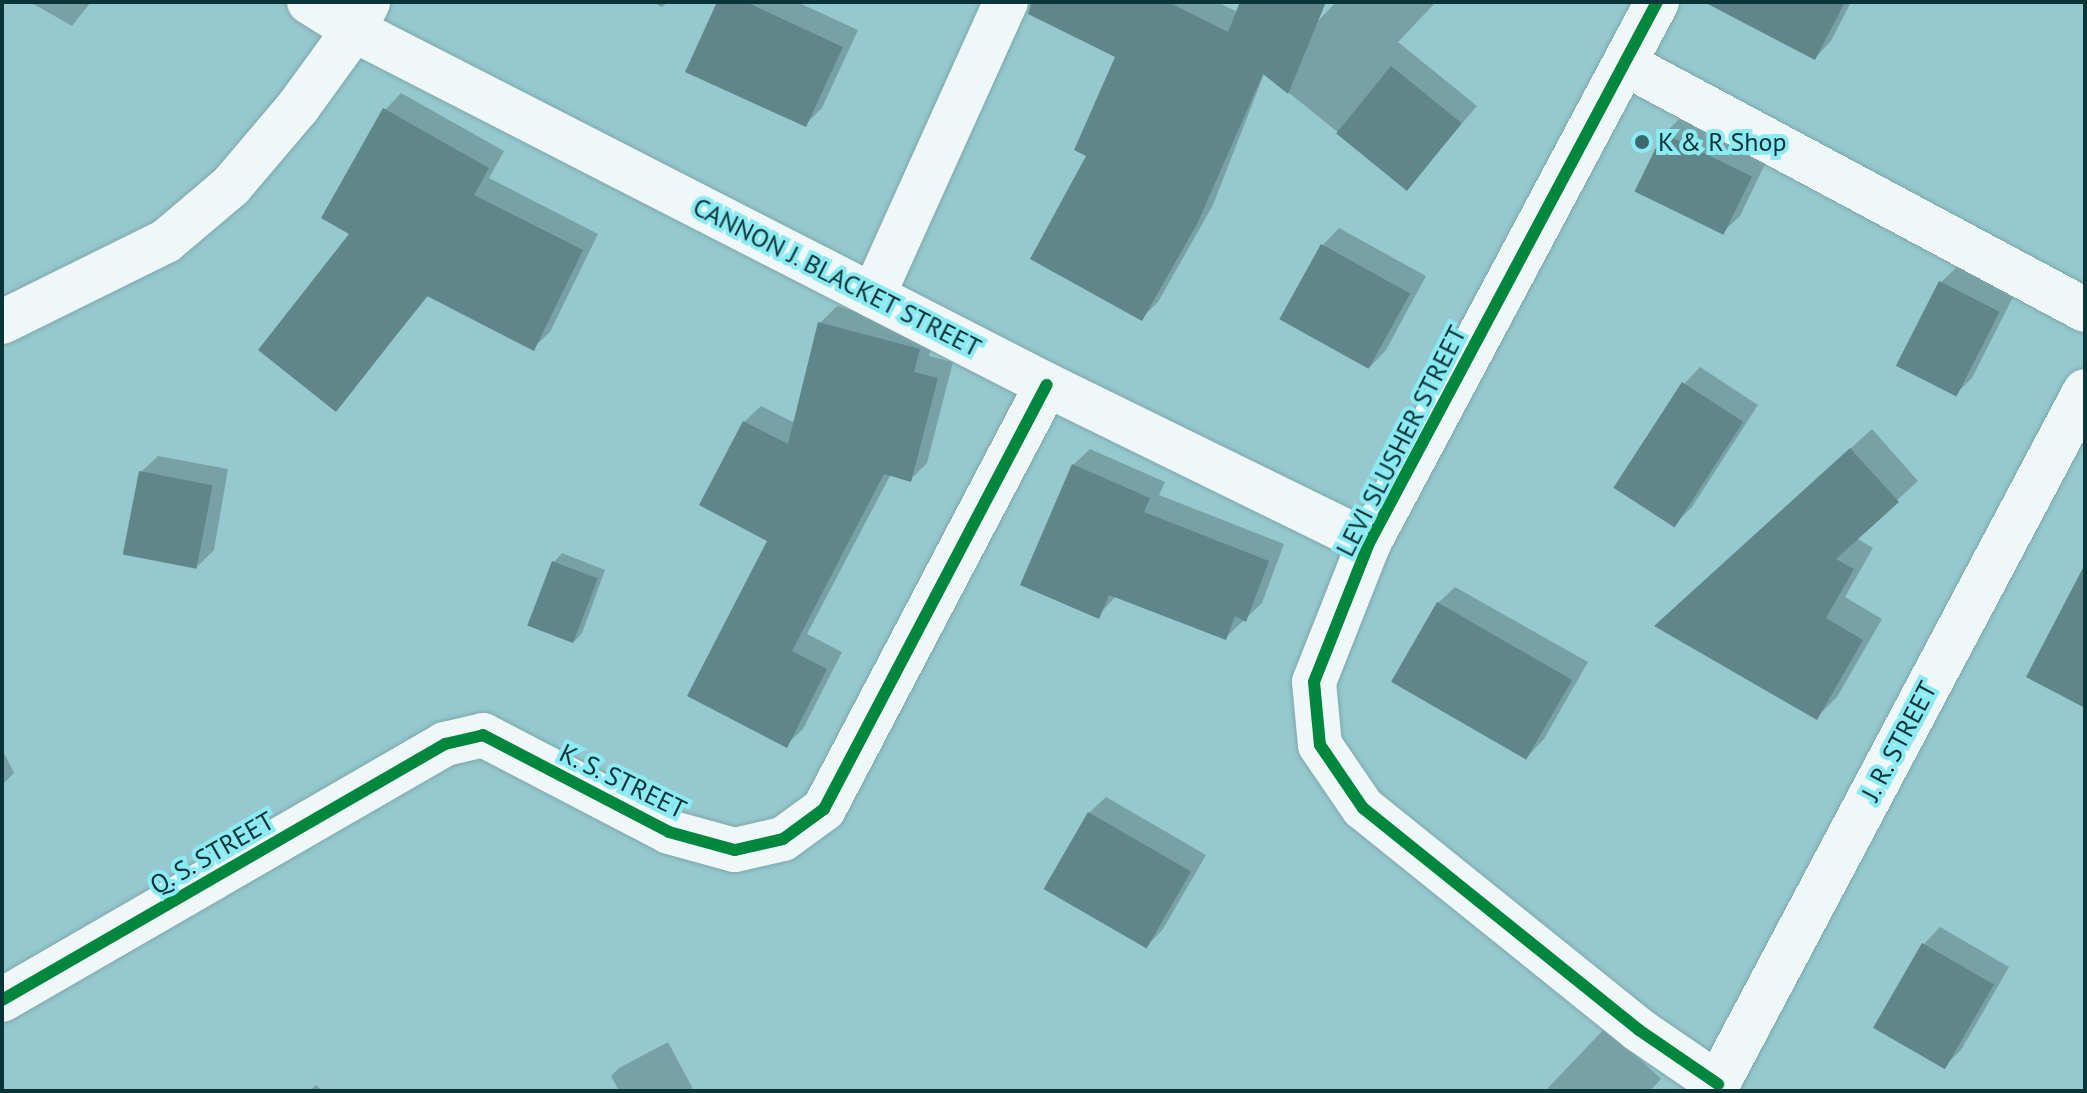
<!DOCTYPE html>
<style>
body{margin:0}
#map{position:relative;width:2087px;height:1093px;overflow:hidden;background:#96c9cf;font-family:"PT Sans",sans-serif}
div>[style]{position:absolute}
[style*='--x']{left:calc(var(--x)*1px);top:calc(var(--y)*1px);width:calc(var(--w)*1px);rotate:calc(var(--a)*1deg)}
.shadow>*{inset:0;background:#0003}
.building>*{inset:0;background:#60868a;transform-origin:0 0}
.roads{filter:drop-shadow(0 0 2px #7da7ab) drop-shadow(0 0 2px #7da7ab)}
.minor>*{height:44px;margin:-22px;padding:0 22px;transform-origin:22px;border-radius:22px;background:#eff7f8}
.cycleway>*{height:12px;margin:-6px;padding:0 6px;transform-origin:6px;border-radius:6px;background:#00873e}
.dots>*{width:22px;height:22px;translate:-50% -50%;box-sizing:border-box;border:4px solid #8ceaf3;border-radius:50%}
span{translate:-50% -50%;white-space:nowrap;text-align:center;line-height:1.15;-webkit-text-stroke:8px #8ceaf3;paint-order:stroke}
.poi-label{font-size:26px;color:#0a3538}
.left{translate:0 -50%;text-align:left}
.street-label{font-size:26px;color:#0a3538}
.frame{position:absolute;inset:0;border:4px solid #0a3538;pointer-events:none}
</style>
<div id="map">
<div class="shadow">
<i style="clip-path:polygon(30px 2px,91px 2px,72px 26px)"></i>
<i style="clip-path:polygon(652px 2px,668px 2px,662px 7px)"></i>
<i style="clip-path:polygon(719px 2px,797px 2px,858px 30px,822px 108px,806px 124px)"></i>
<i style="clip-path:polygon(1094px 2px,1217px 2px,1280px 33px,1213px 205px,1158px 302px,1142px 318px,1089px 155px,1118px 56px)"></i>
<i style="clip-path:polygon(1336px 2px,1436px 2px,1398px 42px,1477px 106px,1407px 188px,1267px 75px)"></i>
<i style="clip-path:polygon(1758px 2px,1851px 2px,1831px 41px,1815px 58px)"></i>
<i style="clip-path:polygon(401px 93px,504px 151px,489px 178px,598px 234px,550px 332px,533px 348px,429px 295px,336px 409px,352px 233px,385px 110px)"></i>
<i style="clip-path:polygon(1681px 117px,1767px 160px,1740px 216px,1723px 232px,1664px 134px)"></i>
<i style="clip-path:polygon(1339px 228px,1426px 276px,1386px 350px,1370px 367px,1284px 319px,1323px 245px)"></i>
<i style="clip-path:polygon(1958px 266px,2014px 295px,1972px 378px,1956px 394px,1941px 282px)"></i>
<i style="clip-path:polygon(837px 306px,935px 333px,929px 356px,953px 362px,927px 463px,911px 479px,891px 474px,807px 634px,842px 652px,803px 729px,786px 745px,770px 540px,744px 422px,761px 406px,795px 423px,820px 323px)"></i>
<i style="clip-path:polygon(1700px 367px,1758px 405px,1692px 507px,1675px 524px,1684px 384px)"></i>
<i style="clip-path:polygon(1872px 429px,1918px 481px,1856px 538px,1873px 548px,1845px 597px,1882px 619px,1837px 697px,1816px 718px,1677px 606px)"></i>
<i style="clip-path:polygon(1090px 449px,1165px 482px,1159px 495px,1284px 544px,1262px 603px,1225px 638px,1116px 596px,1098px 616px,1073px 465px)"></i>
<i style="clip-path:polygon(158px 456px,228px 469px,214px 550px,198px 566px,141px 472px)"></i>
<i style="clip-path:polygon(562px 553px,605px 570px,582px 633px,574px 642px,554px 562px)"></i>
<i style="clip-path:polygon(1455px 587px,1588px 662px,1544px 739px,1528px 756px,1438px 603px)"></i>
<i style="clip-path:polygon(2px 749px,14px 773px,2px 785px)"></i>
<i style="clip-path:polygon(1106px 797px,1206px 855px,1163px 929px,1147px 946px,1089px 813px)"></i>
<i style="clip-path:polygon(1940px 927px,2009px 967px,1961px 1050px,1944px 1067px,1876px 1027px,1924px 944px)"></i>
<i style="clip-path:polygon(1606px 1027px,1661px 1079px,1650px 1091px,1545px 1091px)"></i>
<i style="clip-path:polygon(668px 1042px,694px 1091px,619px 1091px,611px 1076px,619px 1068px)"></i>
<i style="clip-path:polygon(316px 1085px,322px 1091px,309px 1091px)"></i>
</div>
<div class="building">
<i style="clip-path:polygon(717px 2px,746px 2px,843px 47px,806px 127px,685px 72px)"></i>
<i style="clip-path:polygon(1031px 2px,1168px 2px,1228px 32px,1240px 2px,1326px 2px,1288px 94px,1263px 74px,1197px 224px,1142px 321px,1030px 259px,1086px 156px,1074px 150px,1115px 57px,1028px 14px)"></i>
<i style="clip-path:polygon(1704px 2px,1845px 2px,1815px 60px)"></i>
<i style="left:1391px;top:66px;width:91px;height:87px;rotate:39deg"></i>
<i style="clip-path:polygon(383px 108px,489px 168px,474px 195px,583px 250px,534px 351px,427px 296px,336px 412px,258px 350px,349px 234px,321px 218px)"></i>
<i style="left:1663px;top:133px;width:99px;height:65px;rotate:26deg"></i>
<i style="left:1321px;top:244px;width:102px;height:86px;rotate:29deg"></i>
<i style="left:1939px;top:281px;width:68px;height:95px;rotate:27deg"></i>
<i style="clip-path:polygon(818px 322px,920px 349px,914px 372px,938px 378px,911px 482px,884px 474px,792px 651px,827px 669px,787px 748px,687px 696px,767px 541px,699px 505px,743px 421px,788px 444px)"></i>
<i style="left:1682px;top:382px;width:73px;height:126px;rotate:33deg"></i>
<i style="clip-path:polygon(1850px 448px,1899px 502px,1836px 559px,1854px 569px,1826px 618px,1863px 640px,1817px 720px,1654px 626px)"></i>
<i style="clip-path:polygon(1072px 464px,1150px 498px,1144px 512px,1269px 561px,1246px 622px,1235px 616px,1226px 640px,1109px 595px,1099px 619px,1020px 585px)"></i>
<i style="left:139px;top:471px;width:75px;height:85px;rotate:11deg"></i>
<i style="left:552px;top:561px;width:49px;height:69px;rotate:21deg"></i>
<i style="clip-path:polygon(2085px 564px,2085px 708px,2026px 677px)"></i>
<i style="left:1437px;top:602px;width:156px;height:92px;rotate:30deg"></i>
<i style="left:1088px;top:812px;width:119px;height:89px;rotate:30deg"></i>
<i style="left:1922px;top:943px;width:83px;height:98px;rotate:30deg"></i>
</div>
<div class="roads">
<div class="minor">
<i style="--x:309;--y:2;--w:53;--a:31.9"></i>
<i style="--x:354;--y:30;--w:779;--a:27.12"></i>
<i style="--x:1047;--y:385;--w:359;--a:26.1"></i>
<i style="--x:1657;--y:2;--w:613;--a:118.03"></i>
<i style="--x:1369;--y:543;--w:149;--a:111.6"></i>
<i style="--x:1314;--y:682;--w:63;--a:84.6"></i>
<i style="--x:1320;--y:745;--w:76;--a:55.7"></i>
<i style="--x:1363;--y:808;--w:354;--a:38.8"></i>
<i style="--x:1639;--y:1030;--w:96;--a:34.4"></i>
<i style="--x:1627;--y:65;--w:519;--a:28.14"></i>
<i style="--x:873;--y:296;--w:323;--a:-65.7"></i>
<i style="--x:2;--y:322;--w:183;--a:-26.3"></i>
<i style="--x:166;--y:241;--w:85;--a:-40.2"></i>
<i style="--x:231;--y:186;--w:104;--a:-49.7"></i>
<i style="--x:298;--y:107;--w:95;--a:-54"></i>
<i style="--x:354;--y:30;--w:31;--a:-63"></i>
<i style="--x:2;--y:1000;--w:512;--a:-30.02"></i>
<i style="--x:445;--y:744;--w:39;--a:-13"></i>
<i style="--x:483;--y:735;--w:210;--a:27.5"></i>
<i style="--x:669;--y:832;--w:68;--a:15.3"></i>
<i style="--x:735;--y:850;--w:49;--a:-12.9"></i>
<i style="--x:783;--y:839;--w:51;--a:-36.2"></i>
<i style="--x:824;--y:809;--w:479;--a:-62.3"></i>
<i style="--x:1714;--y:1091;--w:792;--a:-62.08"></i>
</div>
</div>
<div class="cycleway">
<i style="--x:1657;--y:2;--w:613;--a:118.03"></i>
<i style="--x:1369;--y:543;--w:149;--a:111.6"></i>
<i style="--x:1314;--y:682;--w:63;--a:84.6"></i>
<i style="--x:1320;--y:745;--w:76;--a:55.7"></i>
<i style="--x:1363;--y:808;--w:354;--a:38.8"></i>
<i style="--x:1639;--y:1030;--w:96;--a:34.4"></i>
<i style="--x:2;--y:1000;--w:512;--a:-30.02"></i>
<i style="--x:445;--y:744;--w:39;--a:-13"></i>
<i style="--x:483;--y:735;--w:210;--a:27.5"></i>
<i style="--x:669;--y:832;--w:68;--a:15.3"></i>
<i style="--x:735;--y:850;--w:49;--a:-12.9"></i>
<i style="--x:783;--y:839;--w:51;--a:-36.2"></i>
<i style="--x:824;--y:809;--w:479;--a:-62.3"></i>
</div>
<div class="dots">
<i style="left:1642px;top:142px;background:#3b696d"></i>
</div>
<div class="poi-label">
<span class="left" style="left:1658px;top:142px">K &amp; R Shop</span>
</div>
<div class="street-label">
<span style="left:837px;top:277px;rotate:27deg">CANNON J. BLACKET STREET</span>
<span style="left:1401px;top:441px;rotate:-63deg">LEVI SLUSHER STREET</span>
<span style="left:1899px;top:741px;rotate:-62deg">J. R. STREET</span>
<span style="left:623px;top:781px;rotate:26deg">K. S. STREET</span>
<span style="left:212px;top:853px;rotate:-30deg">Q. S. STREET</span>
</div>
<div class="frame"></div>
</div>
